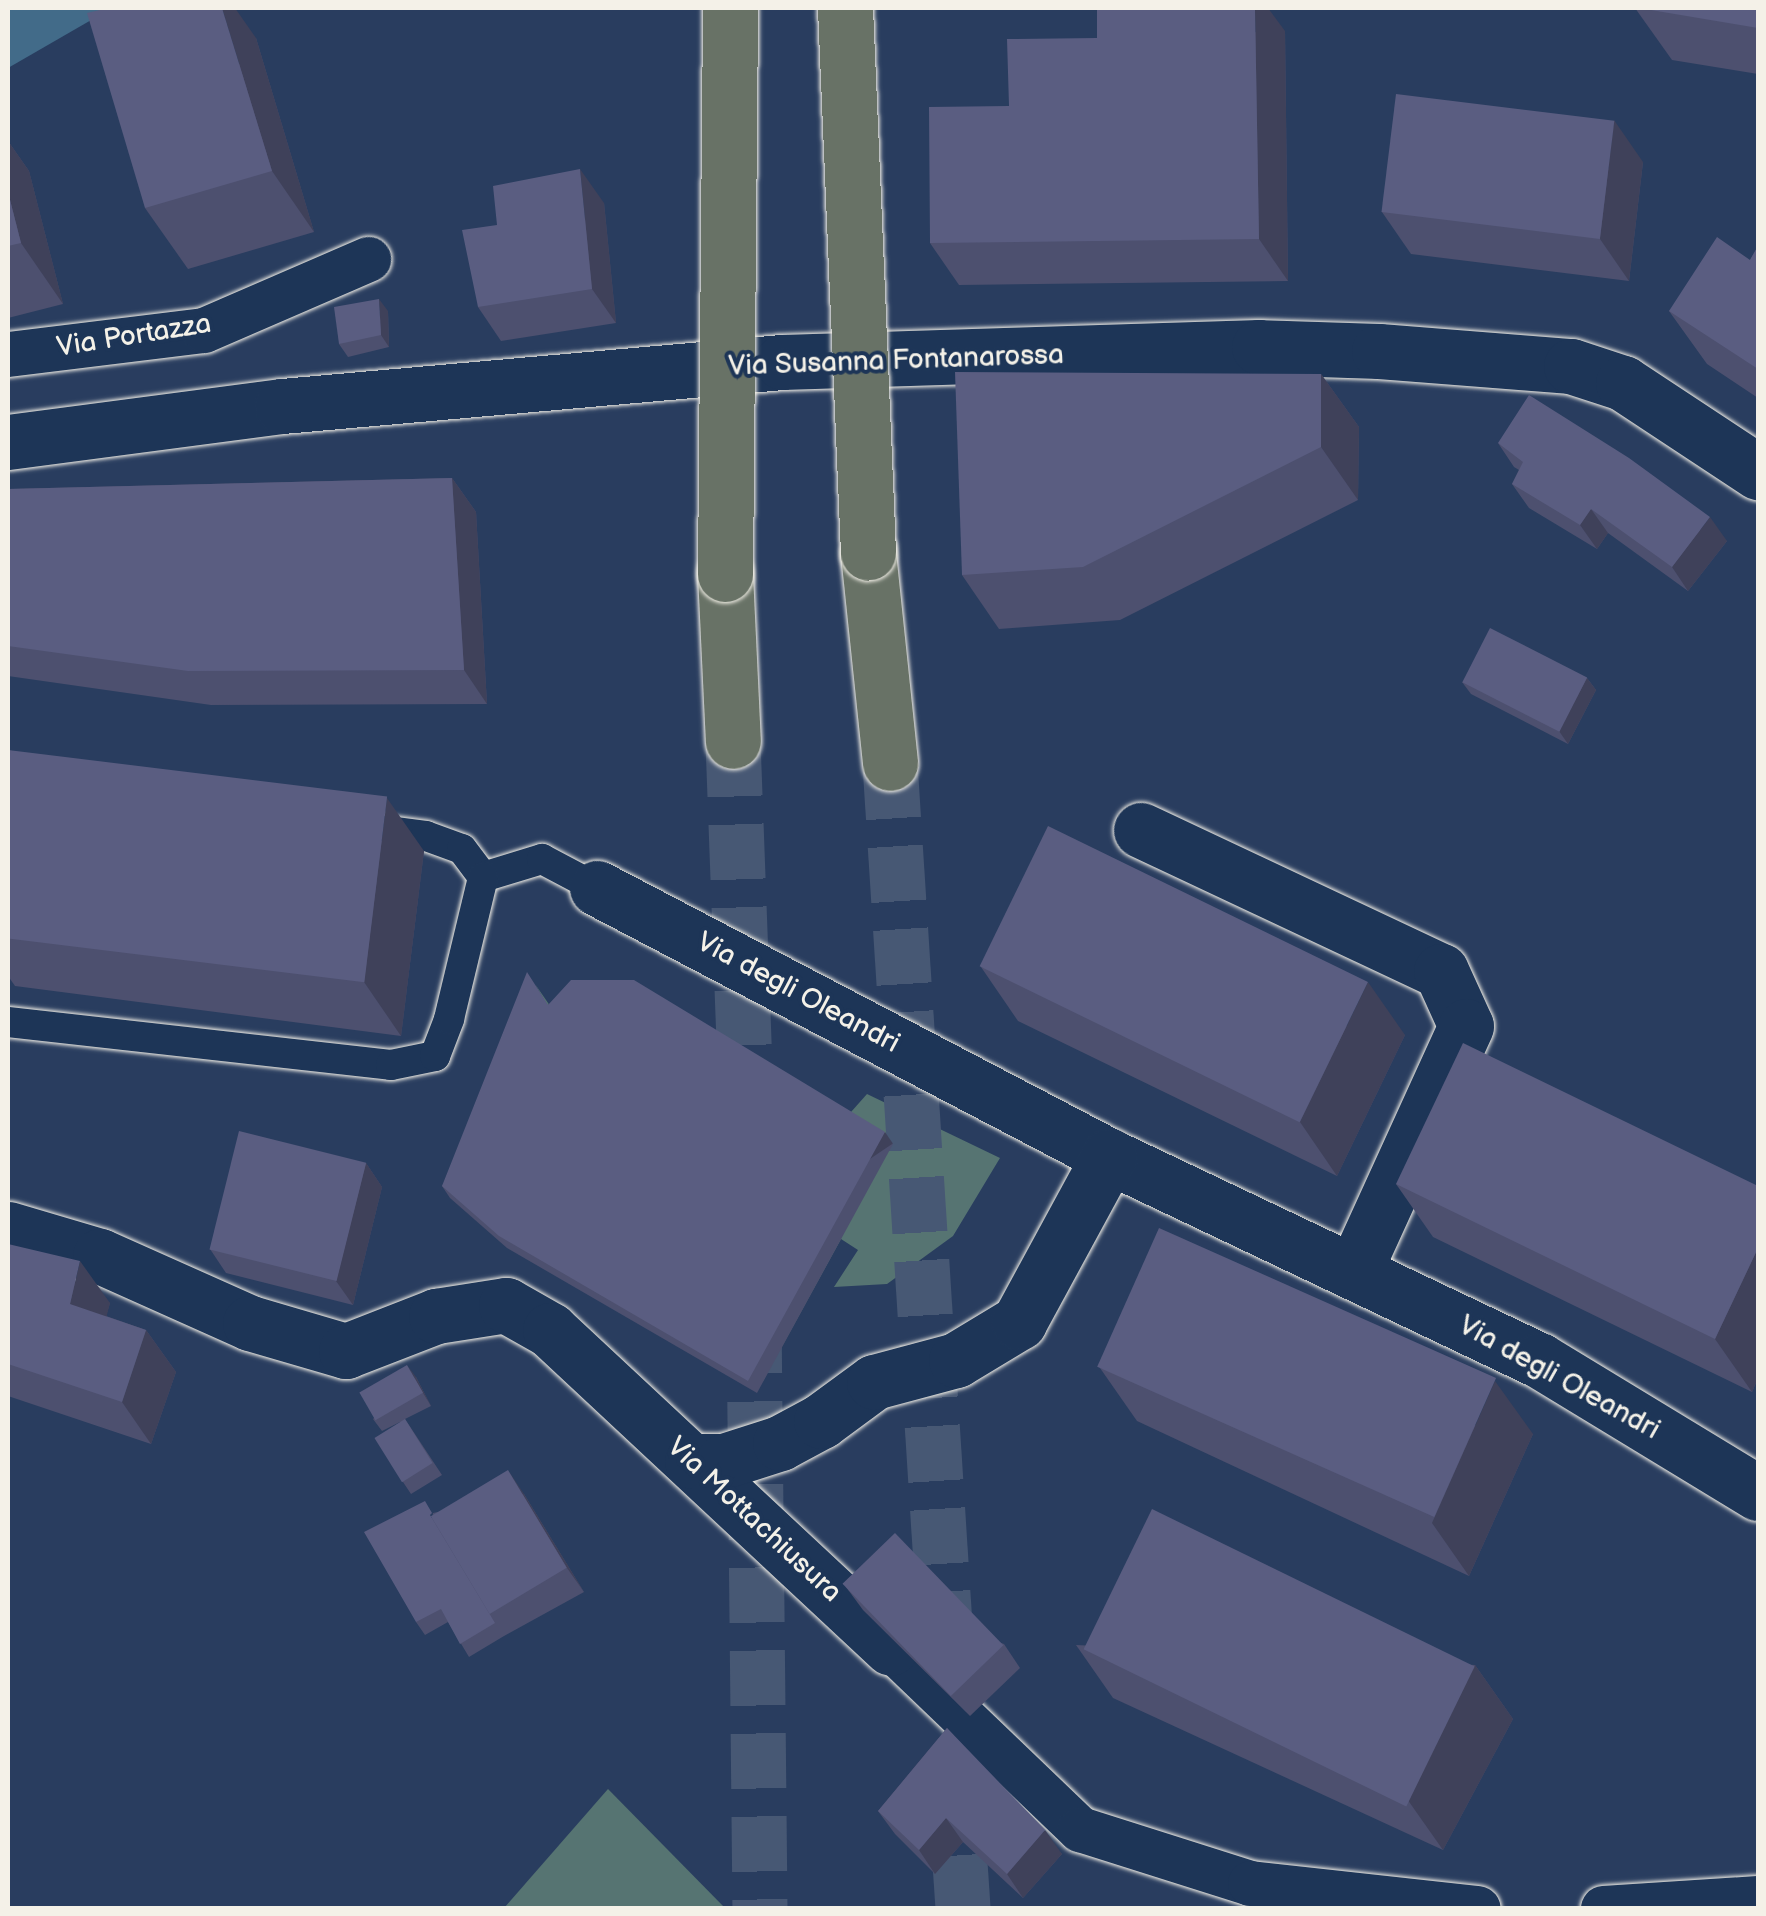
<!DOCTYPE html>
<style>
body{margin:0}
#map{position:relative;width:1766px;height:1916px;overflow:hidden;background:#293d5f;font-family:"Balsamiq Sans",sans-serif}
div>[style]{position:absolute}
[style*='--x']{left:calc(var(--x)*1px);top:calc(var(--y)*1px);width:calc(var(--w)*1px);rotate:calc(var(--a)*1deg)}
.green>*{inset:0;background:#567472}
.water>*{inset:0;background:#426b89}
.motorway-tunnel>*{height:55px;margin-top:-27.5px;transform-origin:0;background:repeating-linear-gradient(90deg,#475874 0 55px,transparent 0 83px)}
.roads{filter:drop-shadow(0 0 2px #f4f1e8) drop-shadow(0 0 2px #f4f1e8)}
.service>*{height:30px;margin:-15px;padding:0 15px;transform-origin:15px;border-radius:15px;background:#1d3557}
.pedestrian>*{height:45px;margin:-22.5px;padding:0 22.5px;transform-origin:22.5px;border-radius:22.5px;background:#1d3557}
.minor>*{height:55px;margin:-27.5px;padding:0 27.5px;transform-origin:27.5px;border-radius:27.5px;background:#1d3557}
.motorway>*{height:55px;margin:-27.5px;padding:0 27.5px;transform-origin:27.5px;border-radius:27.5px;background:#687266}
.bridges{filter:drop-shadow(0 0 2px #f4f1e8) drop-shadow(0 0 2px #f4f1e8)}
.motorway-bridge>*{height:55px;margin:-27.5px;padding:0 27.5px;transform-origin:27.5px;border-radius:27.5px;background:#687266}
.wall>*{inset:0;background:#4d506f}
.shaded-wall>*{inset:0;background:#3f415a;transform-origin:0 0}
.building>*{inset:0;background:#5a5d81;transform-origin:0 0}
span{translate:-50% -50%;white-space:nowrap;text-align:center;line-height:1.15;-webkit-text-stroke:8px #1d3557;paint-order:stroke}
.street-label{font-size:28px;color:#f4f1e8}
.frame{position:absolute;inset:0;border:10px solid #f4f1e8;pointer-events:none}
</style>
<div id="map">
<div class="green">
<i style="clip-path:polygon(535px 984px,557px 1016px,851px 1112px,867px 1094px,1000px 1158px,953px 1236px,887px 1284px,834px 1287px,858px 1250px,841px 1239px,763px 1381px)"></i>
<i style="clip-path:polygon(608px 1789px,725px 1908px,504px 1908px)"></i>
</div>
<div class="water">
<i style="clip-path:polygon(8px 8px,112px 8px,8px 68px)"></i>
</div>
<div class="motorway-tunnel">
<i style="--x:733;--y:741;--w:381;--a:87.9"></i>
<i style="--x:890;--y:763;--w:895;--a:86.35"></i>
<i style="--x:754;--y:1318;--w:590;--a:89.42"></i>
<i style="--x:954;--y:1772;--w:136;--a:86.2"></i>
</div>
<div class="roads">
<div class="service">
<i style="--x:372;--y:829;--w:54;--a:7.4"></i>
<i style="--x:426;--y:836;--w:38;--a:20"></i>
<i style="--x:462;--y:849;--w:35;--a:53"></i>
<i style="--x:483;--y:877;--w:62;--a:-17"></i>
<i style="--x:542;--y:859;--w:62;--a:27.8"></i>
<i style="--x:8;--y:1022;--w:385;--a:6.4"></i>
<i style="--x:391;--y:1065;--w:45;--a:-11.6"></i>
<i style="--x:435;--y:1056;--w:40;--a:-69"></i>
<i style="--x:449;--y:1019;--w:146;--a:-76.5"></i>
</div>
<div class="pedestrian">
<i style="--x:8;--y:354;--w:197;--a:-7"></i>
<i style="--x:204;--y:330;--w:179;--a:-23.4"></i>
<i style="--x:891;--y:1648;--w:262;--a:43.8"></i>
<i style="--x:1080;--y:1829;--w:178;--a:17.6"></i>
<i style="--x:1250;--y:1883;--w:229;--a:6.3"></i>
<i style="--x:1603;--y:1908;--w:155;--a:-3.7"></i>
</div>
<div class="minor">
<i style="--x:8;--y:442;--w:276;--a:-7.5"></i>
<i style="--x:282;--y:406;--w:502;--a:-5.03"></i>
<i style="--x:782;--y:362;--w:477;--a:-1.8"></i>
<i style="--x:1259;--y:347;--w:120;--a:1.9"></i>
<i style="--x:1379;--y:351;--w:193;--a:4.5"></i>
<i style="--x:1571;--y:366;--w:55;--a:18.1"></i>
<i style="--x:1623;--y:383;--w:162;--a:33.4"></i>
<i style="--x:1141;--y:830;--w:331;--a:25.2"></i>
<i style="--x:1441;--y:971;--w:60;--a:65.6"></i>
<i style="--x:1466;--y:1026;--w:270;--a:114.5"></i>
<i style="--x:597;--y:888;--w:578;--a:27.63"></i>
<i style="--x:1109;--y:1156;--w:476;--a:25.4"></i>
<i style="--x:1539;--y:1360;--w:256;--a:31.3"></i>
<i style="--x:8;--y:1229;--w:96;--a:16.4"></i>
<i style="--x:100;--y:1256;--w:164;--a:24.1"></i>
<i style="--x:250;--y:1323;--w:100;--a:16.3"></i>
<i style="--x:346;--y:1351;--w:97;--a:-21.3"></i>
<i style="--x:436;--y:1316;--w:71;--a:-8.9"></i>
<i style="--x:506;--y:1305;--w:51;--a:29.6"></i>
<i style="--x:550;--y:1330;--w:466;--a:43"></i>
<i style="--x:692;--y:1461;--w:32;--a:0"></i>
<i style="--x:724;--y:1461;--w:59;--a:-17.8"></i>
<i style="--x:780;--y:1443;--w:47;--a:-28.2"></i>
<i style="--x:821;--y:1421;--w:66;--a:-36.3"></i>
<i style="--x:874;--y:1382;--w:85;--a:-15"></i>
<i style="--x:956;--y:1360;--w:74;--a:-31.1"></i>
<i style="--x:1019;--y:1322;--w:189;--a:-61.5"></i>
</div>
<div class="motorway">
<i style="--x:868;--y:553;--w:211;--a:84"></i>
<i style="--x:725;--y:574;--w:167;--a:87.3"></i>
</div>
</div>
<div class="bridges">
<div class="motorway-bridge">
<i style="--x:845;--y:8;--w:545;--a:87.58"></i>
<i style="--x:725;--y:574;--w:566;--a:-89.49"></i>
</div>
</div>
<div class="wall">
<i style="clip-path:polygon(1635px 8px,1758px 8px,1758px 74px,1672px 60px)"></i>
<i style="clip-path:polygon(1285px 31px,1288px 281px,959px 285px,930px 243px,1009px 106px,1097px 38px)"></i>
<i style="clip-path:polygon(256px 38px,314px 232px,188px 269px,145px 208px)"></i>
<i style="clip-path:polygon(8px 141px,29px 171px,63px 304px,8px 318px)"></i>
<i style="clip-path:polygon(1643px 162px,1629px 281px,1411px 254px,1382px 212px)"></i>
<i style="clip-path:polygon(604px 203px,616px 323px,501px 341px,478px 307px)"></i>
<i style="clip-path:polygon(1758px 246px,1758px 398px,1707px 364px,1669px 311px,1750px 260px)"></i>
<i style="clip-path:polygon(388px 311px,389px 347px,348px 357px,339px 344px)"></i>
<i style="clip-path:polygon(1321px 374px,1359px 427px,1358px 500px,1120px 620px,999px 629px,962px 575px)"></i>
<i style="clip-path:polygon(1498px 443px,1727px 541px,1688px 591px,1608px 533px,1597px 549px,1529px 508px,1512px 484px,1519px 470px,1514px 467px)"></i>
<i style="clip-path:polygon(452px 478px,476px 512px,487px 704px,211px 705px,8px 676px,8px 489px)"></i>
<i style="clip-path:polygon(1587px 678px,1596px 690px,1568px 744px,1471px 694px,1462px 682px)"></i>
<i style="clip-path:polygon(8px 750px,424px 851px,401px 1036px,15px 986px,8px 976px)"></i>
<i style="clip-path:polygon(981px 967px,1405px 1035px,1337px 1176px,1018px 1021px)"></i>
<i style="clip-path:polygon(548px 1004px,893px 1144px,757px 1393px,507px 1248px,450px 1198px,442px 1186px)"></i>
<i style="clip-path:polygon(366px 1163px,382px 1187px,353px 1305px,226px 1273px,210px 1249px)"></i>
<i style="clip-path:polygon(1396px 1184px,1758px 1186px,1758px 1378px,1752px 1392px,1433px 1237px)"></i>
<i style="clip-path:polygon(8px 1244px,110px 1303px,106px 1316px,146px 1330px,176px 1372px,151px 1444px,8px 1396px)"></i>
<i style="clip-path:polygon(1100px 1368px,1533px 1434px,1469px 1576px,1137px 1421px)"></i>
<i style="clip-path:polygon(416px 1377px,431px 1406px,405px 1419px,442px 1475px,411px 1494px,403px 1482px,400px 1422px,382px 1431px,373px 1419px)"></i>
<i style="clip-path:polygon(524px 1494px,584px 1592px,504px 1636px,469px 1657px,448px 1622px,425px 1635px,416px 1622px,433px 1513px)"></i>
<i style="clip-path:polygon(846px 1587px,1004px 1644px,1020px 1668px,970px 1716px,863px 1610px)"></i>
<i style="clip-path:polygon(1076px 1645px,1475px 1665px,1513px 1719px,1443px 1850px,1113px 1698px)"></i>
<i style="clip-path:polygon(947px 1728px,1062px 1854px,1023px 1898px,963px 1842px,935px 1874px,895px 1834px,878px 1811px)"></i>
</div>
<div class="shaded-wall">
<i style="clip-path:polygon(222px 8px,235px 8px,256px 38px,314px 232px,272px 171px)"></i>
<i style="clip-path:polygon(1255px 8px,1268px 8px,1285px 31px,1288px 281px,1259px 239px)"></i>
<i style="clip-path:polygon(1614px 120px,1643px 162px,1629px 281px,1600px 239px)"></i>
<i style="clip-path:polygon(8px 141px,29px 171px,63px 304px,21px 243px,8px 192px)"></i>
<i style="clip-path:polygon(580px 169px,604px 203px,616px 323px,592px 289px)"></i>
<i style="clip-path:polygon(379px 299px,388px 311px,389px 347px,381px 335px)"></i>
<i style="clip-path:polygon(1321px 374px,1359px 427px,1358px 500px,1321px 447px)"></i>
<i style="clip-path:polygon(452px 478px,476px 512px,487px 704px,464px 670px)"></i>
<i style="clip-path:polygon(1591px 509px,1608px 533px,1597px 549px,1580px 525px)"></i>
<i style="clip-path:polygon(1710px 517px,1727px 541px,1688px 591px,1672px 567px)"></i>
<i style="clip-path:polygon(1587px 678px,1596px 690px,1568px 744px,1559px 731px)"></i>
<i style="clip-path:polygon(387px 798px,424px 851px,401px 1036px,364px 982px)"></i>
<i style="clip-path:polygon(1368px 982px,1405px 1035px,1337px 1176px,1300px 1122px)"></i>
<i style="left:885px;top:1132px;width:14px;height:284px;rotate:56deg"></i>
<i style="clip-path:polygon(366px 1163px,382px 1187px,353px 1305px,336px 1281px)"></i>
<i style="clip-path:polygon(1758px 1248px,1758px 1378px,1752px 1392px,1715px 1339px)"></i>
<i style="clip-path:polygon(80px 1261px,110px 1303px,99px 1346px,70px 1304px)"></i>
<i style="clip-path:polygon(146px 1330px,176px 1372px,151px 1444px,122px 1402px)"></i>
<i style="clip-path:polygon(407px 1365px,416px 1377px,431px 1406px,423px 1393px)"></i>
<i style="clip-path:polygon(1495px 1381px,1533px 1434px,1469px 1576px,1432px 1523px)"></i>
<i style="clip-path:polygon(508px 1470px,524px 1494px,584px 1592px,567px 1568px)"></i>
<i style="clip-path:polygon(1475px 1665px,1513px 1719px,1443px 1850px,1405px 1796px)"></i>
<i style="clip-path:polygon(946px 1818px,963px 1842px,935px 1874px,919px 1850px)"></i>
<i style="clip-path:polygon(1045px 1830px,1062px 1854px,1023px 1898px,1007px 1874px)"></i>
</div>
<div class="building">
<i style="clip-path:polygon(108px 8px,222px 8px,272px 171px,145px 208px,87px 13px)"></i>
<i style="clip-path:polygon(1097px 8px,1255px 8px,1259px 239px,930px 243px,929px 107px,1009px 106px,1007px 39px,1097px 38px)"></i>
<i style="clip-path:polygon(1639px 8px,1758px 8px,1758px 28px)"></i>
<i style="left:1396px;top:94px;width:220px;height:119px;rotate:7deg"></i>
<i style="clip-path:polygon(580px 169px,592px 289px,478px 307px,462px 230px,497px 225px,493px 186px)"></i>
<i style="clip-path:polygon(8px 192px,21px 243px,8px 246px)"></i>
<i style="clip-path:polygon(1717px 237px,1750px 260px,1758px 246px,1758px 369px,1669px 311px)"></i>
<i style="clip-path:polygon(379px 299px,381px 335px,339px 344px,334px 307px)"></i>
<i style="clip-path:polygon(955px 372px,1321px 374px,1321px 447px,1083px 567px,962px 575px)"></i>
<i style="clip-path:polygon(1529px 395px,1629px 458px,1710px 517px,1672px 567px,1591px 509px,1580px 525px,1512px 484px,1523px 462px,1498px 443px)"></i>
<i style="clip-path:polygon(452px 478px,464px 670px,188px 671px,8px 646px,8px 489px)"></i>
<i style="left:1490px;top:628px;width:109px;height:61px;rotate:27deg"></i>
<i style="left:8px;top:750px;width:382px;height:187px;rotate:7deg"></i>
<i style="left:1048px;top:826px;width:356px;height:156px;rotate:26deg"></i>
<i style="clip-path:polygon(527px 972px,548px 1005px,571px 980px,634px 980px,885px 1132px,748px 1381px,499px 1236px,442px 1186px)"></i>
<i style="clip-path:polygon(1463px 1043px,1758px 1186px,1758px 1248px,1715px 1339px,1396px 1184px)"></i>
<i style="left:239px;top:1131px;width:131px;height:122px;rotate:14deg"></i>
<i style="left:1159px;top:1228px;width:369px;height:152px;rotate:24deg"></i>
<i style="clip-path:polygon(8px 1244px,80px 1261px,70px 1304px,146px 1330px,122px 1402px,8px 1364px)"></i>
<i style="left:407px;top:1365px;width:32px;height:55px;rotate:60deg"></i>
<i style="left:405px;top:1419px;width:52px;height:36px;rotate:58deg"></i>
<i style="left:508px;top:1470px;width:114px;height:90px;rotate:59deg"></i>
<i style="clip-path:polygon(425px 1501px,432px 1513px,430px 1515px,495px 1623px,460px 1644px,441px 1609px,416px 1622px,364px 1532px)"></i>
<i style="left:1152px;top:1509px;width:359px;height:156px;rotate:26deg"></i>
<i style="left:895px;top:1533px;width:156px;height:73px;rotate:46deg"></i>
<i style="clip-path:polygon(947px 1728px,1045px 1830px,1007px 1874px,946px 1818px,919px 1850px,878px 1811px)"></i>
</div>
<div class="street-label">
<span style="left:134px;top:336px;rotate:-9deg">Via Portazza</span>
<span style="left:896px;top:361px;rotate:-2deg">Via Susanna Fontanarossa</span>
<span style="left:798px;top:993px;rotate:28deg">Via degli Oleandri</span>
<span style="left:1559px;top:1378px;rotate:29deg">Via degli Oleandri</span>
<span style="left:754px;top:1520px;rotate:43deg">Via Mottachiusura</span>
</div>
<div class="frame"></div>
</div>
